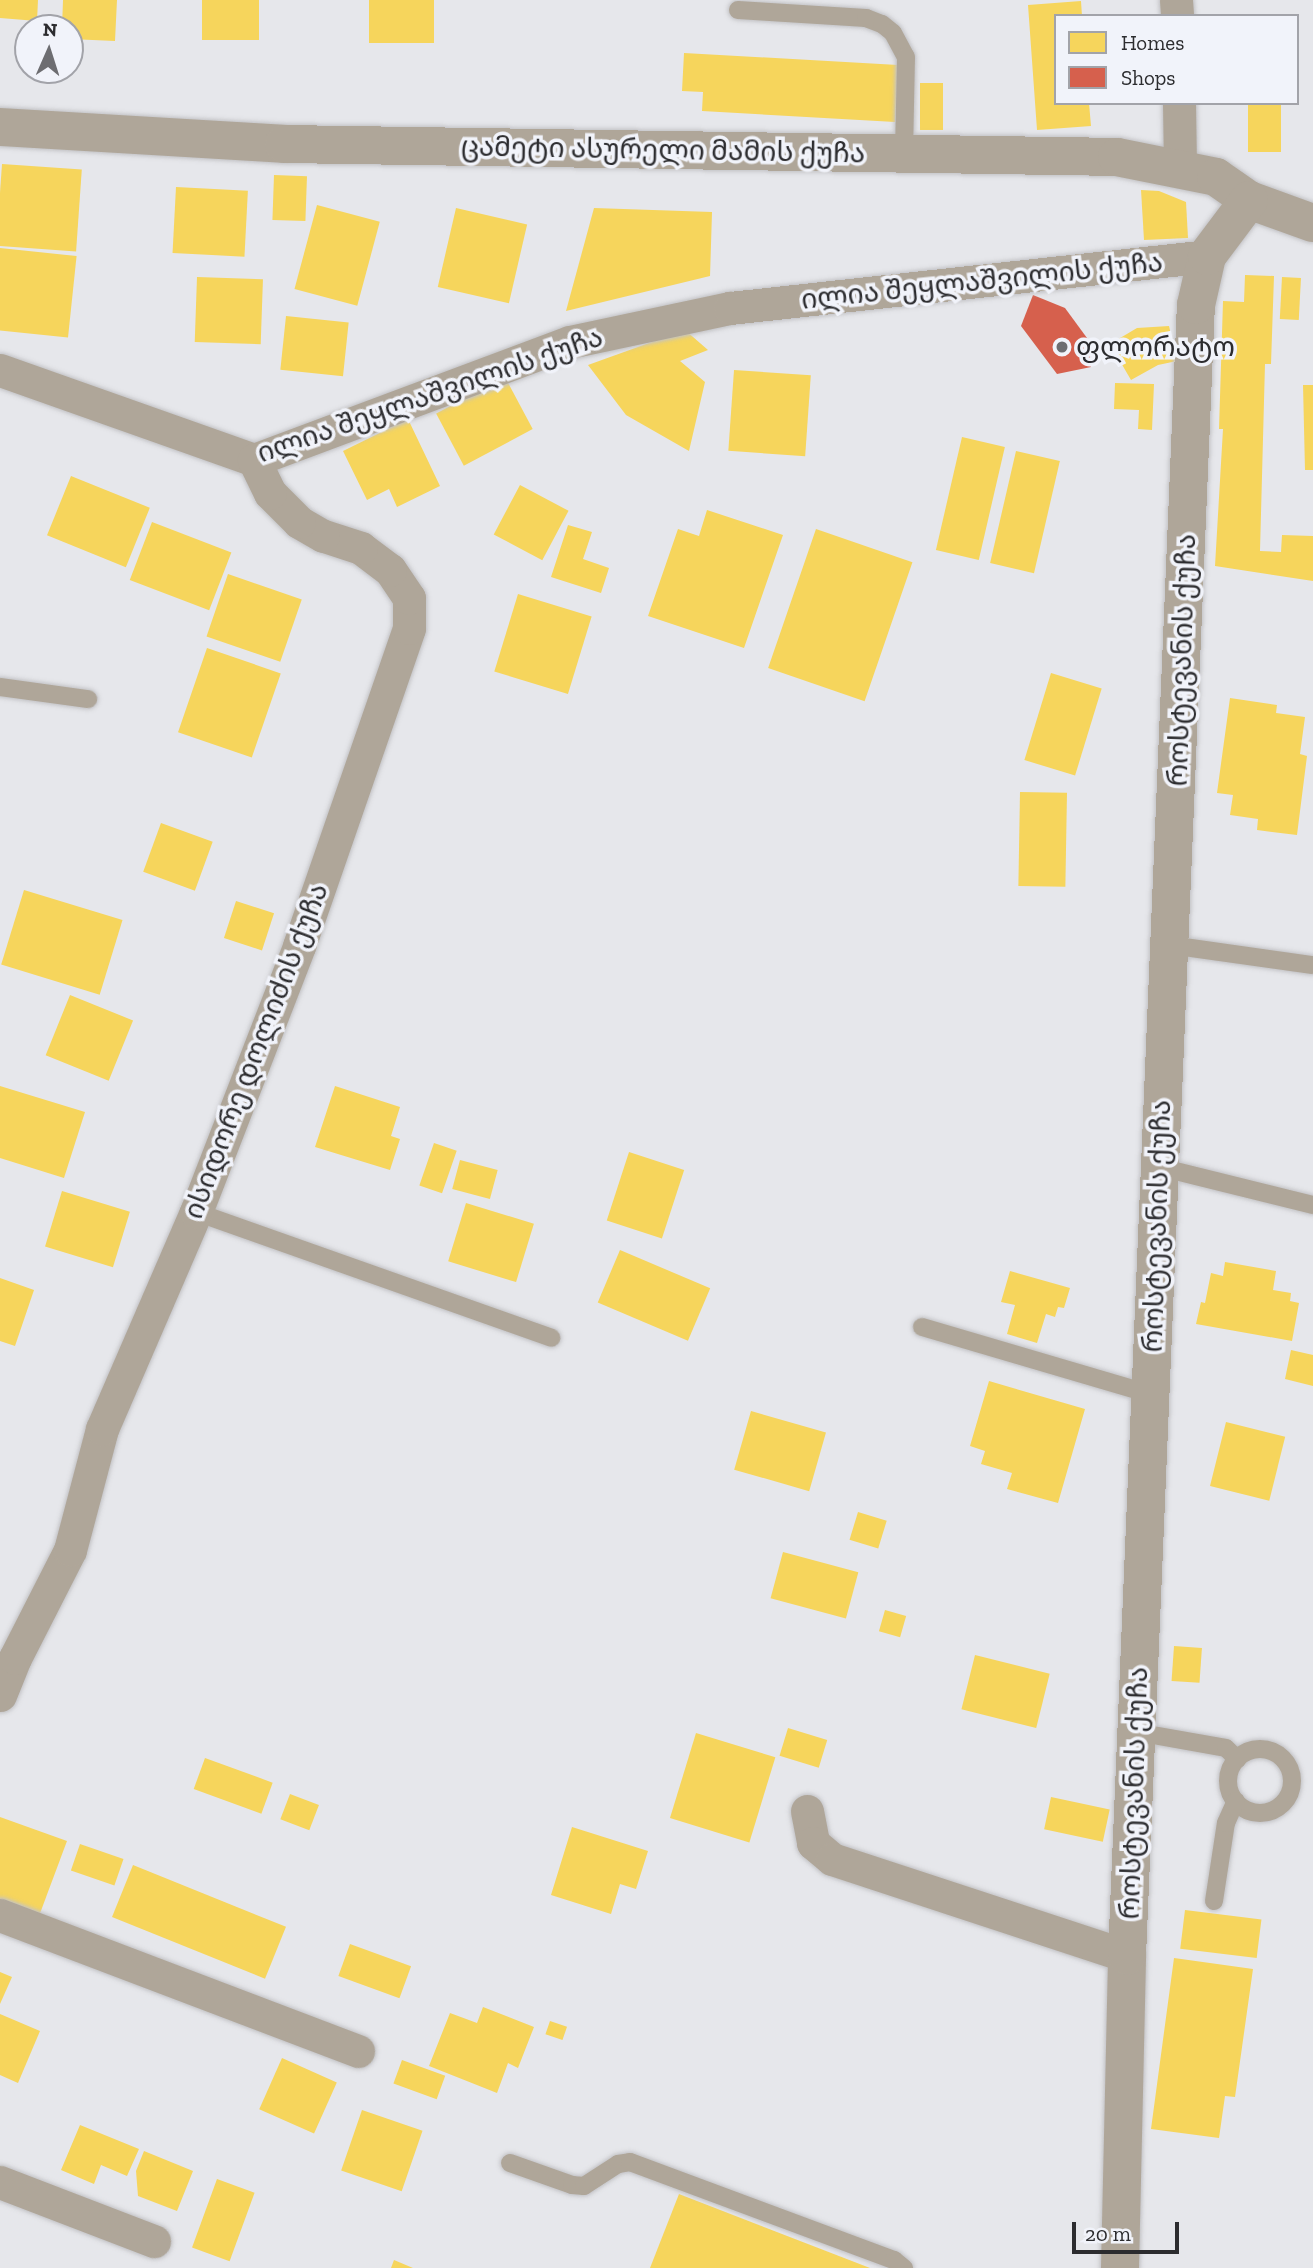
<!DOCTYPE html>
<meta charset="utf-8">
<style>
body{margin:0}
#map{position:relative;width:1313px;height:2268px;overflow:hidden;background:#e6e7eb;font-family:"Zilla Slab","Noto Sans Georgian",serif}
div>[style]{position:absolute}
[style*='--x']{left:calc(var(--x)*1px);top:calc(var(--y)*1px);width:calc(var(--w)*1px);rotate:calc(var(--a)*1deg)}
.homes>*{inset:0;background:#f6d55c;transform-origin:0 0}
.shops>*{inset:0;background:#d6604d}
.roads{filter:drop-shadow(0 0 2px #c2c2c5) drop-shadow(0 0 2px #c2c2c5)}
.service>*{height:18px;margin:-9px;padding:0 9px;transform-origin:9px;border-radius:9px;background:#afa699}
.service>.ring{margin:-9px;padding:0;box-sizing:content-box;background:none;border:18px solid #afa699;border-radius:50%}
.minor>*{height:33px;margin:-16.5px;padding:0 16.5px;transform-origin:16.5px;border-radius:16.5px;background:#afa699}
.tertiary>*{height:38px;margin:-19px;padding:0 19px;transform-origin:19px;border-radius:19px;background:#afa699}
.dots>*{width:19px;height:19px;translate:-50% -50%;box-sizing:border-box;border:4px solid #f1f3fa;border-radius:50%}
span{translate:-50% -50%;white-space:nowrap;text-align:center;line-height:1.15;-webkit-text-stroke:7px #f1f3fa;paint-order:stroke}
.street-label{font-size:28px;color:#2c2c2f}
.poi-label{font-size:28px;color:#2c2c2f}
.left{translate:0 -50%;text-align:left}
.legend{position:absolute;left:1054px;top:14px;width:245px;height:91px;box-sizing:border-box;background:#f1f3fa;border:2px solid #a2a3a9;margin:0;padding:9px 12px;list-style:none;font-size:21px;color:#2c2c2f}
.legend li{display:flex;align-items:center;gap:14px;height:35px}
.legend b{width:35px;border:2px solid #a2a3a9}
.north{position:absolute;left:14px;top:14px;width:70px;height:70px;box-sizing:border-box;background:#f1f3fa;border:2px solid #a2a3a9;border-radius:50%;rotate:3deg;font-size:19px;font-weight:700;line-height:28px;text-align:center;color:#2c2c2f}
.north::after{content:'';display:block;margin:auto;width:24px;height:32px;background:#6d6d71;clip-path:polygon(50% 0,100% 100%,50% 72%,0 100%)}
.scale{position:absolute;left:1072px;top:2222px;width:107px;height:32px;box-sizing:border-box;border:4px solid #2c2c2f;border-top:0;padding-left:9px;font-size:21px;line-height:24px;white-space:nowrap;color:#2c2c2f;-webkit-text-stroke:5px #f1f3fa;paint-order:stroke}
</style>
<div id="map">
<div class="homes">
<i style="clip-path:polygon(0 0,38px 0,37px 21px,0 18px)"></i>
<i style="clip-path:polygon(63px 0,117px 0,115px 41px,70px 39px,70px 28px,62px 28px)"></i>
<i style="left:202px;top:0;width:57px;height:40px"></i>
<i style="left:369px;top:0;width:65px;height:43px"></i>
<i style="clip-path:polygon(1081px 1px,1082px 16px,1056px 16px,1056px 103px,1089px 103px,1091px 126px,1037px 130px,1028px 5px)"></i>
<i style="clip-path:polygon(684px 53px,898px 65px,895px 122px,702px 111px,703px 92px,682px 91px)"></i>
<i style="left:920px;top:83px;width:23px;height:47px"></i>
<i style="left:1248px;top:103px;width:33px;height:49px"></i>
<i style="left:2px;top:164px;width:80px;height:82px;rotate:4deg"></i>
<i style="left:274px;top:175px;width:33px;height:45px;rotate:2deg"></i>
<i style="left:176px;top:187px;width:72px;height:66px;rotate:3deg"></i>
<i style="clip-path:polygon(1141px 190px,1159px 191px,1186px 202px,1188px 238px,1144px 240px)"></i>
<i style="left:317px;top:205px;width:65px;height:87px;rotate:15deg"></i>
<i style="left:456px;top:208px;width:73px;height:81px;rotate:13deg"></i>
<i style="clip-path:polygon(594px 208px,712px 212px,710px 276px,566px 311px)"></i>
<i style="left:0;top:248px;width:77px;height:82px;rotate:6deg"></i>
<i style="clip-path:polygon(1245px 275px,1274px 276px,1271px 364px,1265px 364px,1260px 551px,1281px 552px,1282px 535px,1313px 536px,1313px 581px,1215px 566px,1223px 429px,1219px 429px,1223px 301px,1244px 302px)"></i>
<i style="left:197px;top:277px;width:66px;height:65px;rotate:2deg"></i>
<i style="left:1282px;top:277px;width:19px;height:42px;rotate:3deg"></i>
<i style="left:286px;top:316px;width:63px;height:54px;rotate:6deg"></i>
<i style="clip-path:polygon(1169px 326px,1177px 361px,1158px 365px,1131px 380px,1110px 344px,1137px 328px)"></i>
<i style="clip-path:polygon(685px 330px,708px 350px,680px 361px,705px 382px,689px 451px,626px 415px,588px 365px)"></i>
<i style="left:734px;top:370px;width:77px;height:81px;rotate:4deg"></i>
<i style="left:505px;top:377px;width:59px;height:78px;rotate:62deg"></i>
<i style="clip-path:polygon(1115px 383px,1154px 384px,1152px 430px,1138px 429px,1139px 410px,1114px 409px)"></i>
<i style="clip-path:polygon(1303px 385px,1313px 385px,1313px 470px,1305px 470px)"></i>
<i style="clip-path:polygon(408px 419px,440px 486px,397px 507px,389px 489px,367px 500px,343px 451px)"></i>
<i style="left:962px;top:437px;width:44px;height:116px;rotate:13deg"></i>
<i style="left:1016px;top:451px;width:45px;height:115px;rotate:13deg"></i>
<i style="left:71px;top:476px;width:85px;height:64px;rotate:22deg"></i>
<i style="left:520px;top:485px;width:55px;height:56px;rotate:28deg"></i>
<i style="clip-path:polygon(707px 510px,783px 535px,744px 648px,648px 616px,678px 529px,699px 536px)"></i>
<i style="left:152px;top:522px;width:85px;height:62px;rotate:21deg"></i>
<i style="clip-path:polygon(568px 525px,592px 532px,583px 559px,609px 568px,601px 593px,551px 577px)"></i>
<i style="left:816px;top:529px;width:102px;height:147px;rotate:19deg"></i>
<i style="left:228px;top:574px;width:78px;height:66px;rotate:19deg"></i>
<i style="left:518px;top:594px;width:77px;height:81px;rotate:17deg"></i>
<i style="left:207px;top:648px;width:78px;height:89px;rotate:19deg"></i>
<i style="left:1051px;top:673px;width:53px;height:91px;rotate:17deg"></i>
<i style="clip-path:polygon(1230px 698px,1277px 705px,1276px 713px,1305px 717px,1300px 754px,1307px 756px,1297px 835px,1257px 830px,1258px 819px,1230px 815px,1233px 795px,1217px 793px)"></i>
<i style="left:1020px;top:792px;width:47px;height:94px;rotate:1deg"></i>
<i style="left:161px;top:823px;width:55px;height:52px;rotate:20deg"></i>
<i style="left:24px;top:890px;width:103px;height:78px;rotate:17deg"></i>
<i style="left:236px;top:901px;width:40px;height:39px;rotate:18deg"></i>
<i style="left:70px;top:995px;width:68px;height:65px;rotate:22deg"></i>
<i style="clip-path:polygon(0 1086px,85px 1112px,64px 1178px,0 1158px)"></i>
<i style="clip-path:polygon(335px 1086px,400px 1107px,391px 1136px,400px 1139px,390px 1170px,315px 1147px)"></i>
<i style="left:434px;top:1143px;width:24px;height:45px;rotate:19deg"></i>
<i style="left:629px;top:1152px;width:58px;height:72px;rotate:18deg"></i>
<i style="left:460px;top:1160px;width:39px;height:30px;rotate:15deg"></i>
<i style="left:62px;top:1191px;width:71px;height:58px;rotate:17deg"></i>
<i style="left:466px;top:1203px;width:71px;height:61px;rotate:17deg"></i>
<i style="left:620px;top:1250px;width:98px;height:57px;rotate:23deg"></i>
<i style="clip-path:polygon(1225px 1262px,1276px 1271px,1273px 1290px,1291px 1293px,1290px 1301px,1299px 1303px,1292px 1341px,1196px 1324px,1201px 1302px,1205px 1303px,1211px 1273px,1223px 1276px)"></i>
<i style="clip-path:polygon(1010px 1271px,1070px 1288px,1064px 1308px,1058px 1307px,1055px 1317px,1046px 1314px,1037px 1343px,1007px 1334px,1015px 1305px,1001px 1302px)"></i>
<i style="clip-path:polygon(0 1278px,34px 1290px,15px 1346px,0 1341px)"></i>
<i style="clip-path:polygon(1291px 1350px,1313px 1355px,1313px 1386px,1285px 1379px)"></i>
<i style="clip-path:polygon(989px 1381px,1085px 1409px,1058px 1503px,1007px 1489px,1012px 1473px,981px 1464px,985px 1451px,970px 1446px)"></i>
<i style="left:751px;top:1411px;width:78px;height:61px;rotate:16deg"></i>
<i style="left:1226px;top:1422px;width:61px;height:66px;rotate:14deg"></i>
<i style="left:858px;top:1512px;width:30px;height:29px;rotate:17deg"></i>
<i style="left:783px;top:1552px;width:78px;height:48px;rotate:15deg"></i>
<i style="left:885px;top:1610px;width:22px;height:22px;rotate:16deg"></i>
<i style="left:1174px;top:1646px;width:28px;height:35px;rotate:4deg"></i>
<i style="left:975px;top:1655px;width:77px;height:56px;rotate:14deg"></i>
<i style="left:788px;top:1728px;width:41px;height:29px;rotate:17deg"></i>
<i style="left:696px;top:1733px;width:83px;height:89px;rotate:17deg"></i>
<i style="left:205px;top:1758px;width:72px;height:33px;rotate:20deg"></i>
<i style="left:290px;top:1794px;width:31px;height:27px;rotate:21deg"></i>
<i style="left:1051px;top:1797px;width:60px;height:33px;rotate:12deg"></i>
<i style="clip-path:polygon(0 1817px,67px 1841px,39px 1916px,0 1901px)"></i>
<i style="clip-path:polygon(572px 1827px,648px 1851px,636px 1889px,620px 1884px,611px 1914px,551px 1895px)"></i>
<i style="left:80px;top:1844px;width:46px;height:28px;rotate:19deg"></i>
<i style="left:133px;top:1865px;width:165px;height:56px;rotate:22deg"></i>
<i style="left:1185px;top:1910px;width:77px;height:39px;rotate:7deg"></i>
<i style="left:350px;top:1944px;width:65px;height:34px;rotate:20deg"></i>
<i style="clip-path:polygon(1174px 1958px,1253px 1969px,1235px 2097px,1225px 2096px,1219px 2138px,1151px 2129px)"></i>
<i style="clip-path:polygon(0 1972px,12px 1977px,0 2004px)"></i>
<i style="clip-path:polygon(483px 2007px,534px 2027px,518px 2068px,508px 2063px,497px 2093px,429px 2066px,450px 2013px,477px 2023px)"></i>
<i style="clip-path:polygon(0 2014px,40px 2031px,18px 2083px,0 2075px)"></i>
<i style="left:550px;top:2021px;width:18px;height:14px;rotate:19deg"></i>
<i style="left:282px;top:2058px;width:60px;height:56px;rotate:24deg"></i>
<i style="left:402px;top:2060px;width:46px;height:25px;rotate:20deg"></i>
<i style="left:362px;top:2110px;width:64px;height:64px;rotate:19deg"></i>
<i style="clip-path:polygon(80px 2125px,139px 2149px,127px 2176px,101px 2165px,94px 2184px,61px 2170px)"></i>
<i style="clip-path:polygon(144px 2151px,193px 2171px,177px 2211px,138px 2196px,136px 2171px)"></i>
<i style="left:217px;top:2179px;width:40px;height:73px;rotate:20deg"></i>
<i style="clip-path:polygon(679px 2194px,870px 2268px,650px 2268px)"></i>
<i style="clip-path:polygon(394px 2260px,413px 2268px,391px 2268px)"></i>
</div>
<div class="shops">
<i style="clip-path:polygon(1033px 295px,1065px 308px,1087px 338px,1091px 367px,1057px 374px,1021px 326px)"></i>
</div>
<div class="roads">
<div class="service">
<i style="--x:738;--y:10;--w:128;--a:3.6"></i>
<i style="--x:866;--y:18;--w:17;--a:21"></i>
<i style="--x:882;--y:24;--w:14;--a:39"></i>
<i style="--x:893;--y:33;--w:27;--a:62"></i>
<i style="--x:906;--y:57;--w:97;--a:91.2"></i>
<i style="--x:0;--y:687;--w:89;--a:7.8"></i>
<i style="--x:1170;--y:945;--w:144;--a:8"></i>
<i style="--x:1159;--y:1167;--w:159;--a:13.9"></i>
<i style="--x:196;--y:1212;--w:377;--a:19.5"></i>
<i style="--x:922;--y:1327;--w:238;--a:16.4"></i>
<i style="--x:1136;--y:1732;--w:91;--a:10.1"></i>
<i style="--x:1226;--y:1748;--w:16;--a:45"></i>
<i class="ring" style="left:1228px;top:1749px;width:46px;height:46px"></i>
<i style="--x:1214;--y:1901;--w:79;--a:-81.3"></i>
<i style="--x:1226;--y:1823;--w:24;--a:-66"></i>
<i style="--x:510;--y:2163;--w:66;--a:19.5"></i>
<i style="--x:572;--y:2185;--w:12;--a:5"></i>
<i style="--x:584;--y:2186;--w:40;--a:-32.9"></i>
<i style="--x:618;--y:2164;--w:12;--a:-9"></i>
<i style="--x:630;--y:2162;--w:282;--a:20.4"></i>
<i style="--x:894;--y:2260;--w:13;--a:39"></i>
</div>
<div class="minor">
<i style="--x:1176;--y:0;--w:16;--a:86"></i>
<i style="--x:1179;--y:103;--w:65;--a:89.1"></i>
<i style="--x:0;--y:370;--w:269;--a:19.5"></i>
<i style="--x:254;--y:460;--w:337;--a:-20.5"></i>
<i style="--x:570;--y:342;--w:164;--a:-12"></i>
<i style="--x:730;--y:308;--w:480;--a:-6.2"></i>
<i style="--x:0;--y:1695;--w:40;--a:-68"></i>
<i style="--x:15;--y:1658;--w:121;--a:-63"></i>
<i style="--x:70;--y:1550;--w:125;--a:-75.2"></i>
<i style="--x:102;--y:1429;--w:236;--a:-66.6"></i>
<i style="--x:196;--y:1212;--w:285;--a:-68.8"></i>
<i style="--x:299;--y:946;--w:336;--a:-70.9"></i>
<i style="--x:409;--y:628;--w:30;--a:-90"></i>
<i style="--x:409;--y:598;--w:34;--a:-124"></i>
<i style="--x:390;--y:570;--w:36;--a:-143"></i>
<i style="--x:361;--y:548;--w:40;--a:-162"></i>
<i style="--x:323;--y:536;--w:28;--a:-150"></i>
<i style="--x:299;--y:522;--w:41;--a:-135"></i>
<i style="--x:270;--y:493;--w:37;--a:-116"></i>
<i style="--x:807;--y:1811;--w:33;--a:79"></i>
<i style="--x:813;--y:1843;--w:25;--a:40"></i>
<i style="--x:832;--y:1859;--w:311;--a:18.2"></i>
<i style="--x:0;--y:1915;--w:383;--a:20.8"></i>
<i style="--x:0;--y:2182;--w:165;--a:21"></i>
</div>
<div class="tertiary">
<i style="--x:0;--y:127;--w:285;--a:3.4"></i>
<i style="--x:284;--y:144;--w:833;--a:0.89"></i>
<i style="--x:1117;--y:157;--w:101;--a:11.4"></i>
<i style="--x:1216;--y:177;--w:40;--a:34.9"></i>
<i style="--x:1249;--y:200;--w:68;--a:19.8"></i>
<i style="--x:1120;--y:2268;--w:312;--a:-88.7"></i>
<i style="--x:1127;--y:1956;--w:1652;--a:-87.61"></i>
<i style="--x:1196;--y:305;--w:50;--a:-77.3"></i>
<i style="--x:1207;--y:256;--w:70;--a:-53.1"></i>
</div>
</div>
<div class="dots">
<i style="left:1062px;top:347px;background:#6d6d71"></i>
</div>
<div class="street-label">
<span style="left:663px;top:150px;rotate:1deg">ცამეტი ასურელი მამის ქუჩა</span>
<span style="left:982px;top:281px;rotate:-6deg">ილია შეყლაშვილის ქუჩა</span>
<span style="left:430px;top:395px;rotate:-19deg">ილია შეყლაშვილის ქუჩა</span>
<span style="left:1182px;top:660px;rotate:-88deg">როსტევანის ქუჩა</span>
<span style="left:256px;top:1051px;rotate:-69deg">ისიდორე დოლიძის ქუჩა</span>
<span style="left:1157px;top:1226px;rotate:-88deg">როსტევანის ქუჩა</span>
<span style="left:1134px;top:1793px;rotate:-88deg">როსტევანის ქუჩა</span>
</div>
<div class="poi-label">
<span class="left" style="left:1076px;top:347px">ფლორატო</span>
</div>
<ul class="legend">
<li><b style="height:19px;background:#f6d55c"></b>Homes</li>
<li><b style="height:19px;background:#d6604d"></b>Shops</li>
</ul>
<div class="north">N</div>
<div class="scale">20 m</div>
</div>
